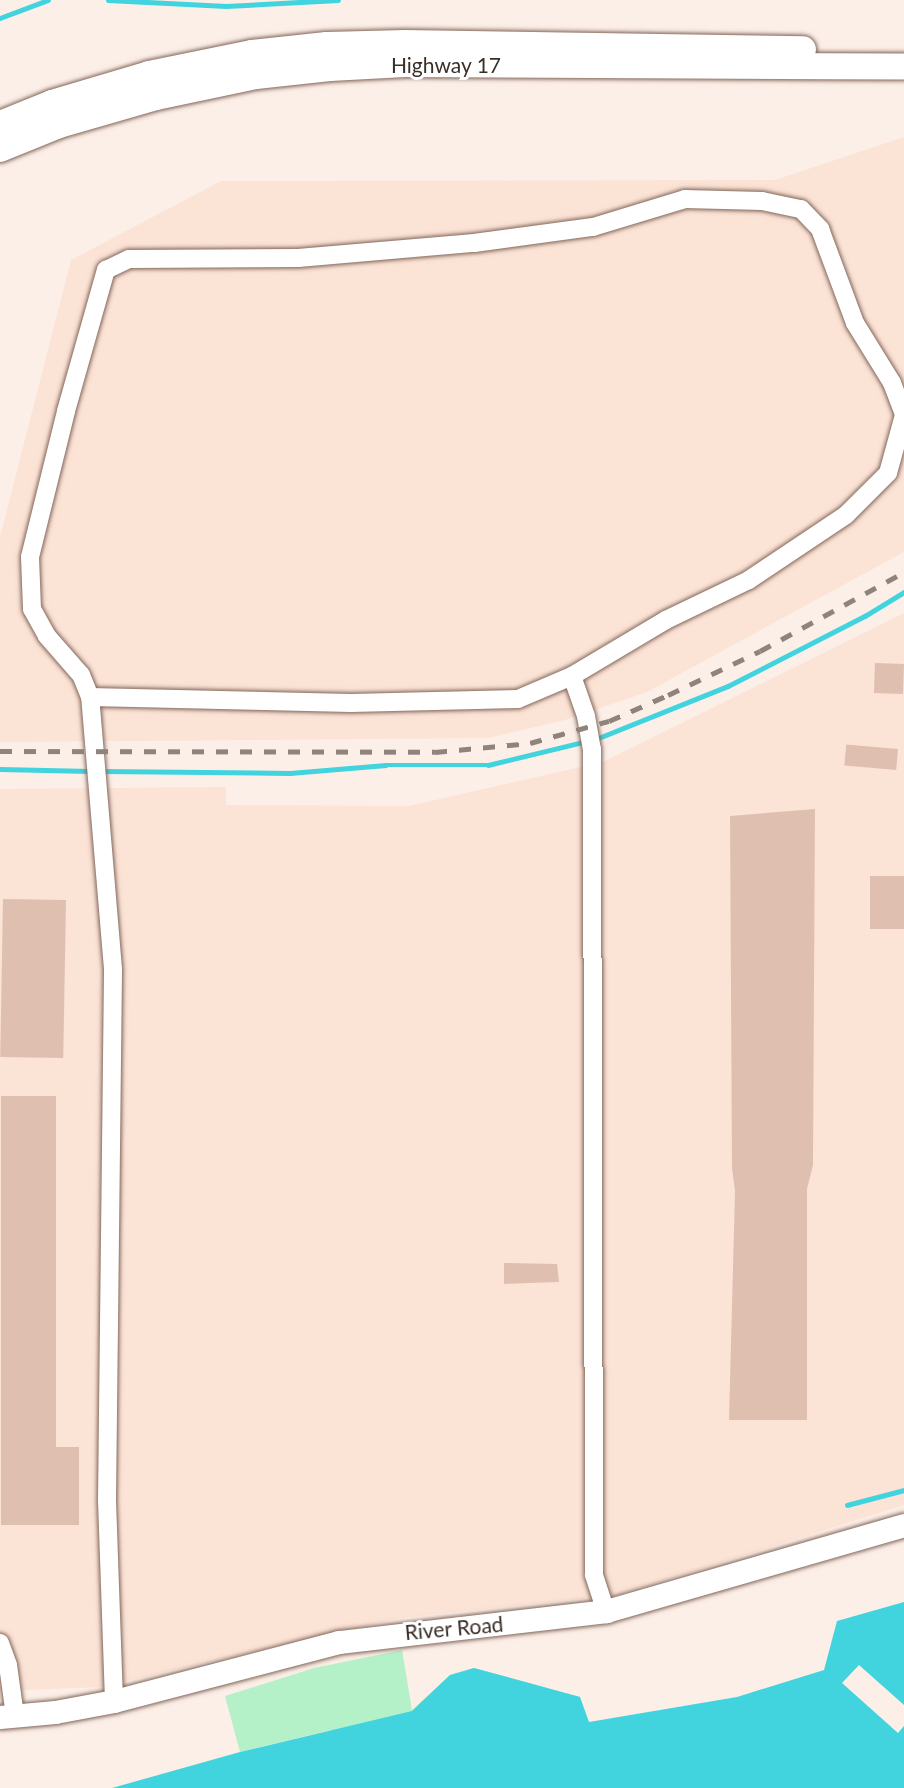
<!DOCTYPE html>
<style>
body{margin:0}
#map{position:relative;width:904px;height:1788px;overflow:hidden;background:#fcefe8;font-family:Lato,sans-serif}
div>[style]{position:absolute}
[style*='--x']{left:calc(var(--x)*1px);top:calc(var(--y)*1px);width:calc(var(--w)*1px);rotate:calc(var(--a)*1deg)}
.built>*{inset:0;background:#fbe3d6}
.green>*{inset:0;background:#b4f1c8}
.water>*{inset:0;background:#41d3de}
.pier>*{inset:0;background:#fcefe8}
.stream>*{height:4.5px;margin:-2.25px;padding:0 2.25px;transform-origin:2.25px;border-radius:2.25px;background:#41d3de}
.building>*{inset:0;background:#dfc0b0;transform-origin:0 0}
.roads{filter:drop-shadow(0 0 2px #826658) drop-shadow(0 0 2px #826658)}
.minor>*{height:18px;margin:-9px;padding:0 9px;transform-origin:9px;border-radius:9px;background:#fff}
.major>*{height:23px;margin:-11.5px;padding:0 11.5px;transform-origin:11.5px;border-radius:11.5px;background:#fff}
.highway>*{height:26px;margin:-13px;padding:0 13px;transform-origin:13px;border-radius:13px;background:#fff}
.rail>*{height:4.5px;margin-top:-2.25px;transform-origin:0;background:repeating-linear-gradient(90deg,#90837c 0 12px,transparent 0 24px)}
span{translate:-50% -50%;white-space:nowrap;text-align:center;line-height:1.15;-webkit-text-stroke:6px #fff;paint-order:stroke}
.street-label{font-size:21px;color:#3a2e27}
</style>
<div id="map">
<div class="built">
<i style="clip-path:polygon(904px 137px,904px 552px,647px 692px,565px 720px,488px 738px,0 742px,0 537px,71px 260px,221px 181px,775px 180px)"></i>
<i style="clip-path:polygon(904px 613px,904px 1505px,617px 1595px,400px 1618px,100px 1687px,0 1691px,0 789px,226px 787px,226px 805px,409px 806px,603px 762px)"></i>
</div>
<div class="green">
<i style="clip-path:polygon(402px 1650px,412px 1710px,450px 1675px,474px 1668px,580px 1697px,327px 1731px,240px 1752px,225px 1696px,314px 1668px)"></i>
</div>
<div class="water">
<i style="clip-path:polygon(904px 1602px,904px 1788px,112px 1788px,240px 1752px,412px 1711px,450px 1675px,474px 1668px,580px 1697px,589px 1722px,737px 1697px,824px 1670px,837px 1621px)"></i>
</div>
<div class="pier">
<i style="clip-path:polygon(859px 1665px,904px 1705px,904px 1726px,898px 1733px,842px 1683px)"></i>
</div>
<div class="stream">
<i style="--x:108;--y:0;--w:118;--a:2.9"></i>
<i style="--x:226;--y:6;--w:112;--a:-3.1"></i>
<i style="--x:0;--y:18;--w:51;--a:-20.6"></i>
<i style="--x:596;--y:739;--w:142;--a:-21.9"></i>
<i style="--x:728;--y:686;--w:154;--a:-27.1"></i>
<i style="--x:865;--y:616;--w:46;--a:-31.6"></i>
<i style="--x:0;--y:769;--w:90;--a:1.3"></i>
<i style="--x:102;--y:771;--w:188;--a:0.6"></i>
<i style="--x:290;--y:773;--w:96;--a:-4.8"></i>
<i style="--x:386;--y:765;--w:102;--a:0"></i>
<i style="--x:488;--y:765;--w:102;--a:-13.6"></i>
<i style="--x:847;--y:1505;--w:59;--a:-14.7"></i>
</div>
<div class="building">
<i style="left:875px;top:663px;width:29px;height:30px;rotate:2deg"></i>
<i style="left:898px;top:749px;width:21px;height:52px;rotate:95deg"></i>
<i style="clip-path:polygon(815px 809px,813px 1165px,807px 1189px,807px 1420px,729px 1420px,735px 1191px,732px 1168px,730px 816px)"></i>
<i style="left:904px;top:876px;width:53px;height:34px;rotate:90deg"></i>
<i style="left:3px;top:899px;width:63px;height:158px;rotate:1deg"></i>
<i style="clip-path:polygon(1px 1096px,56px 1096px,56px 1447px,79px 1447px,79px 1525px,1px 1525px)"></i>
<i style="clip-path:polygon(504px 1263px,557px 1264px,559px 1282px,504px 1284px)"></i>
</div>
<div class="roads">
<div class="minor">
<i style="--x:90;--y:697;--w:261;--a:1.3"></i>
<i style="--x:351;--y:703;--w:167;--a:-1.4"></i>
<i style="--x:518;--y:699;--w:59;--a:-23.1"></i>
<i style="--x:0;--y:1643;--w:23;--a:70"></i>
<i style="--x:8;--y:1665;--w:51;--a:82.2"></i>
<i style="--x:114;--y:1701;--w:201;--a:-92"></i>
<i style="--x:107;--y:1500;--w:531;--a:-89.35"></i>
<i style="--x:113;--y:969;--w:273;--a:-94.8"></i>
<i style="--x:90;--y:697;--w:24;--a:-112"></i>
<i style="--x:81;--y:675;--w:52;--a:-131.1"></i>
<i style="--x:47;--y:636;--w:31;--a:-119"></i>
<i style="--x:32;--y:609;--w:52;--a:-92.2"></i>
<i style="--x:30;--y:557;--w:150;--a:-76.1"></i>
<i style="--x:66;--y:411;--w:147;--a:-74.2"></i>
<i style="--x:106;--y:270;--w:25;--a:-26"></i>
<i style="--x:129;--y:259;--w:169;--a:-0.3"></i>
<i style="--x:298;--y:258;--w:177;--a:-4.9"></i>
<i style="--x:474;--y:243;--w:120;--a:-7.7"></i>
<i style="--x:593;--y:227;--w:96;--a:-16.9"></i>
<i style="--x:685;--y:199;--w:77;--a:1.5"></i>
<i style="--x:762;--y:201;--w:40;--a:12"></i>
<i style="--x:801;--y:209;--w:28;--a:46"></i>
<i style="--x:820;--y:229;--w:100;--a:69.6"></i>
<i style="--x:855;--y:323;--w:70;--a:58.3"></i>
<i style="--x:892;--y:383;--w:34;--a:69"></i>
<i style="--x:904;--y:415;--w:60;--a:105.4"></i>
<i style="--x:888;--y:473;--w:59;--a:135"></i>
<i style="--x:846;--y:515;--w:117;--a:146.2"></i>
<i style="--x:749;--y:580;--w:92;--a:154.3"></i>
<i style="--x:666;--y:620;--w:109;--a:149.2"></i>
<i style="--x:572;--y:676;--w:42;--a:70.7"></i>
<i style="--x:586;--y:716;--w:34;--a:80"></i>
<i style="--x:592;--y:749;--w:826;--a:89.86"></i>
<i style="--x:594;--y:1575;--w:38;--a:72"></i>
</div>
<div class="major">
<i style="--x:0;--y:1717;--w:55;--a:-5.2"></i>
<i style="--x:55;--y:1712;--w:60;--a:-10.6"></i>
<i style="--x:114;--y:1701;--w:233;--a:-14.7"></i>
<i style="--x:339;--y:1642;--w:269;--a:-6.6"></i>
<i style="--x:606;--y:1611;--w:310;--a:-16.1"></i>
</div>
<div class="highway">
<i style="--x:0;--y:124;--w:56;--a:-22"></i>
<i style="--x:52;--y:103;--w:101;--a:-16.6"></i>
<i style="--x:149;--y:74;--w:105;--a:-11.5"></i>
<i style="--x:252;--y:53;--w:75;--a:-6.1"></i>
<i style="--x:327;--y:45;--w:78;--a:-1.5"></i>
<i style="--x:405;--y:43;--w:398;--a:0.9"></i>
<i style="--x:0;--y:149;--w:64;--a:-22.1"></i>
<i style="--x:59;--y:125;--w:101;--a:-16.1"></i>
<i style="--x:156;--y:97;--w:102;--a:-11.9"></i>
<i style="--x:256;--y:76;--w:74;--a:-6.2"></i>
<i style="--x:330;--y:68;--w:75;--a:-3.1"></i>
<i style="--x:405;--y:64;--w:499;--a:0.3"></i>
</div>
</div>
<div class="rail">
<i style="--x:0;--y:751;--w:435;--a:0.1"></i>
<i style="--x:435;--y:752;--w:95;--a:-5.4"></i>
<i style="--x:530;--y:743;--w:82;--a:-15.6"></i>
<i style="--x:609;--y:721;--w:64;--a:-23.8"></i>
<i style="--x:668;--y:695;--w:102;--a:-25.6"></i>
<i style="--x:760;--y:651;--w:164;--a:-28.7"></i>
</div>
<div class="street-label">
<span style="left:446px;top:65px">Highway 17</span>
<span style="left:454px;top:1628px;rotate:-5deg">River Road</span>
</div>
</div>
